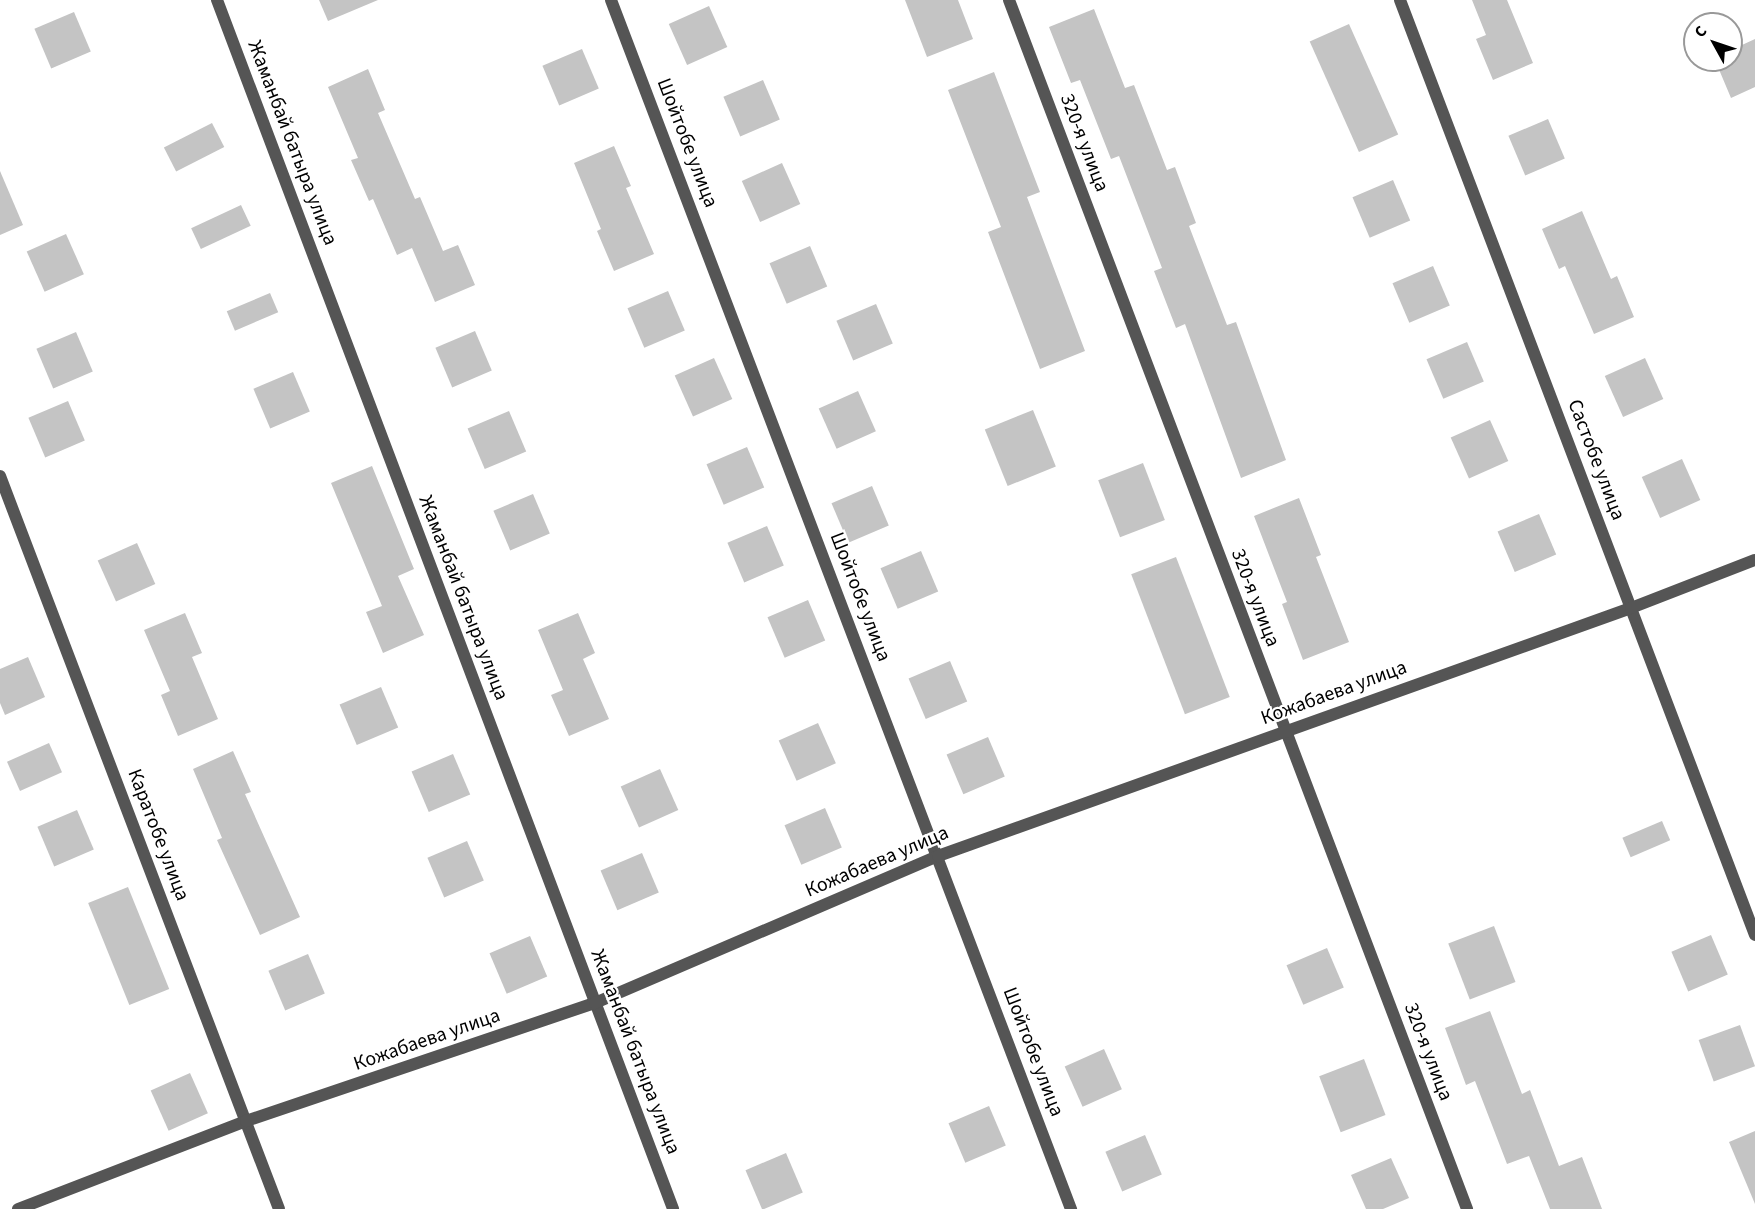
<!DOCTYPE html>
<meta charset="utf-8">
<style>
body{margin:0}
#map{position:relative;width:1755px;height:1209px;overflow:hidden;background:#fff;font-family:"Source Sans 3",sans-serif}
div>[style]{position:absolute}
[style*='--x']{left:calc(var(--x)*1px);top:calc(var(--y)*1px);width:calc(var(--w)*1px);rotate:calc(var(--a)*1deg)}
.building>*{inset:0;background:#c4c4c4;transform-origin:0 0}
.minor>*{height:12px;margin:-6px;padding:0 6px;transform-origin:6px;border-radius:6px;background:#555}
span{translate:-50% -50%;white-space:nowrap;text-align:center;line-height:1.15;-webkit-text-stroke:4.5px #fff;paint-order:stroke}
.street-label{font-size:20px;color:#000}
.north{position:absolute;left:1683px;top:12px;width:60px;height:60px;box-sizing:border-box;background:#fff;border:2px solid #999;border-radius:50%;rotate:310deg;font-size:16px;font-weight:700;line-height:24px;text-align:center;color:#000}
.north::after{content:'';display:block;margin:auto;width:21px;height:27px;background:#000;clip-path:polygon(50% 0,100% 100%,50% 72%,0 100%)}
</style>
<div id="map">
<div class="building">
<i style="clip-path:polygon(319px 0,378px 0,328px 21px)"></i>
<i style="clip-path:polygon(905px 0,958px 0,973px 39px,927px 57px)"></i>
<i style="clip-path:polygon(1472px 0,1507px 0,1533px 63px,1493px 80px,1476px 39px,1486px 35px)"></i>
<i style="left:709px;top:6px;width:45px;height:44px;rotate:66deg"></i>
<i style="clip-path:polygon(1094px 9px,1125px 88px,1134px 85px,1167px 170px,1175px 167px,1196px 223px,1189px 226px,1227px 325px,1236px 322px,1286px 460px,1241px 478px,1185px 324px,1176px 328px,1154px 271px,1162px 268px,1119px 156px,1111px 159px,1080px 80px,1071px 83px,1049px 27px)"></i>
<i style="left:74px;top:12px;width:43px;height:43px;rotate:67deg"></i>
<i style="left:1349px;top:24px;width:121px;height:43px;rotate:66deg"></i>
<i style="clip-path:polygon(1755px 39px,1755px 87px,1731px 98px,1715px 60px,1731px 60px,1731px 50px)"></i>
<i style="left:582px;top:49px;width:43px;height:43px;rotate:67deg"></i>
<i style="clip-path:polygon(368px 69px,385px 110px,378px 113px,415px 199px,420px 197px,443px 251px,458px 245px,475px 285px,435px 302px,412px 248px,397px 255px,373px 199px,369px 201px,351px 160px,358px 158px,328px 87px)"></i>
<i style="clip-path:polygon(994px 72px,1040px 192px,1027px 197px,1085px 351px,1040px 369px,988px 232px,1001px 227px,948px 90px)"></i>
<i style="left:763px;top:80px;width:43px;height:43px;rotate:67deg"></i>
<i style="left:1548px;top:119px;width:43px;height:43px;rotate:67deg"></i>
<i style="left:212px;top:123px;width:27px;height:54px;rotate:63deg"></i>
<i style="clip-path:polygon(614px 146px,631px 186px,626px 188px,654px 254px,614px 271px,597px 231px,601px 229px,574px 163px)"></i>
<i style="left:782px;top:163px;width:45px;height:44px;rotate:66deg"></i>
<i style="clip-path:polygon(0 171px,23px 225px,0 235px)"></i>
<i style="left:1393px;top:180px;width:44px;height:44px;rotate:67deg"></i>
<i style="left:241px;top:205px;width:23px;height:55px;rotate:65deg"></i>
<i style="clip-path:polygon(1582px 211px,1611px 279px,1617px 276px,1634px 317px,1594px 334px,1565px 266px,1559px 269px,1542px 229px)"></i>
<i style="left:66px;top:234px;width:44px;height:43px;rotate:66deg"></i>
<i style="left:810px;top:246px;width:44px;height:44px;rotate:67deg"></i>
<i style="left:1433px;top:266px;width:43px;height:44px;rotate:67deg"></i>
<i style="left:668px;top:291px;width:43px;height:44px;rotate:67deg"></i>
<i style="left:270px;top:293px;width:21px;height:47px;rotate:67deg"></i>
<i style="left:876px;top:304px;width:43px;height:43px;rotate:67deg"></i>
<i style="left:475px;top:331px;width:43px;height:43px;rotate:67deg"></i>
<i style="left:76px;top:332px;width:43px;height:43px;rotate:67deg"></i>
<i style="left:1467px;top:342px;width:43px;height:44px;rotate:67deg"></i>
<i style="left:714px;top:358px;width:45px;height:43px;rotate:66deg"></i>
<i style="left:1645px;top:358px;width:45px;height:44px;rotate:66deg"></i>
<i style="left:293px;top:372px;width:43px;height:43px;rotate:67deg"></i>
<i style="left:858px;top:391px;width:44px;height:43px;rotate:66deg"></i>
<i style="left:68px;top:401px;width:43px;height:43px;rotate:67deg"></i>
<i style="left:1033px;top:410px;width:61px;height:52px;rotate:68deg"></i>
<i style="left:509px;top:411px;width:44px;height:45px;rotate:67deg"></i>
<i style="left:1490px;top:420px;width:45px;height:43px;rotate:66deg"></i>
<i style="left:747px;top:447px;width:44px;height:44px;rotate:67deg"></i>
<i style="left:1682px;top:459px;width:45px;height:44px;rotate:66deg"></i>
<i style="left:1143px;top:463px;width:61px;height:48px;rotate:69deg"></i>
<i style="clip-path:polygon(372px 466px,414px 569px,398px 576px,424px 635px,383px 653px,366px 612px,382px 606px,331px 483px)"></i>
<i style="left:872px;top:486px;width:43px;height:44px;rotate:67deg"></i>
<i style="left:533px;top:494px;width:43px;height:43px;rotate:67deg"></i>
<i style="clip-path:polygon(1299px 498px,1321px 555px,1316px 557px,1349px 642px,1303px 660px,1282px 604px,1287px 602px,1254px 516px)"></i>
<i style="left:1539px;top:514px;width:44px;height:45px;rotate:67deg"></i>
<i style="left:767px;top:526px;width:43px;height:43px;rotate:67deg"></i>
<i style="left:137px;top:543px;width:45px;height:43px;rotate:66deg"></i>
<i style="left:921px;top:551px;width:44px;height:44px;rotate:67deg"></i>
<i style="left:1176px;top:557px;width:150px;height:48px;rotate:69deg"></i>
<i style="left:808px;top:600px;width:44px;height:44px;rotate:67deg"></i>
<i style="clip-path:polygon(185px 613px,202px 653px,192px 657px,218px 719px,178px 736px,161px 695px,170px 691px,144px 630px)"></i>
<i style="clip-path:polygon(578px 613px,595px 653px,583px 659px,609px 719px,569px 736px,551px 695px,563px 690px,538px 630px)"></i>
<i style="clip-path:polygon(28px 657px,45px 697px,5px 715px,0 703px,0 669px)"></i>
<i style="left:950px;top:661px;width:44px;height:45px;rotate:67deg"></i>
<i style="left:381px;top:687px;width:44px;height:45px;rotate:67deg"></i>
<i style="left:818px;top:723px;width:44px;height:43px;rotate:66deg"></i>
<i style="left:988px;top:737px;width:43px;height:45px;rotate:67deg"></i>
<i style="left:49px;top:743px;width:32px;height:46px;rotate:66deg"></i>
<i style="clip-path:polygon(233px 751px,251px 792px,245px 794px,300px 917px,260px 935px,217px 840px,222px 838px,193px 769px)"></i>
<i style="left:453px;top:754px;width:44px;height:45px;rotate:67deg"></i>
<i style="left:660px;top:769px;width:45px;height:43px;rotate:66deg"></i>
<i style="left:825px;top:808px;width:43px;height:44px;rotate:67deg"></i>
<i style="left:77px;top:810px;width:43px;height:43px;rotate:67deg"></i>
<i style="left:1662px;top:821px;width:21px;height:43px;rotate:67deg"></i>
<i style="left:467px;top:841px;width:43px;height:43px;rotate:67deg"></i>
<i style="left:642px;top:853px;width:43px;height:45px;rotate:67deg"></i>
<i style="left:128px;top:887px;width:110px;height:43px;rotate:68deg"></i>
<i style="left:1494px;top:926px;width:60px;height:49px;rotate:69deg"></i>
<i style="left:1711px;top:935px;width:43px;height:43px;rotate:67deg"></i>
<i style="left:530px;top:936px;width:44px;height:44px;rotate:67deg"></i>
<i style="left:1327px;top:948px;width:43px;height:44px;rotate:67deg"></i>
<i style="left:308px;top:954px;width:43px;height:43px;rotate:67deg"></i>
<i style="clip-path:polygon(1490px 1011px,1522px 1094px,1530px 1090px,1559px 1166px,1582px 1157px,1602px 1209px,1550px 1209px,1529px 1156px,1507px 1164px,1475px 1081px,1466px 1085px,1445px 1028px)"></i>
<i style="left:1740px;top:1025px;width:44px;height:44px;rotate:70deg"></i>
<i style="left:1104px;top:1049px;width:44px;height:43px;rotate:66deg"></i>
<i style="left:1364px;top:1059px;width:60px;height:48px;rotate:69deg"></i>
<i style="left:190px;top:1073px;width:44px;height:43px;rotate:66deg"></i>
<i style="left:989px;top:1106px;width:43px;height:44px;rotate:67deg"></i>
<i style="clip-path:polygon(1755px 1131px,1755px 1204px,1729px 1142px)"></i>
<i style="left:1145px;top:1135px;width:43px;height:43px;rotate:67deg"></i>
<i style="left:786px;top:1153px;width:43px;height:44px;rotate:67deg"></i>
<i style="clip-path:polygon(1391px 1158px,1409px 1198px,1383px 1209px,1366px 1209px,1351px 1175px)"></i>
</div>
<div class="minor">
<i style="--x:217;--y:0;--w:1292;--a:69.33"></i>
<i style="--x:611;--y:0;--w:1294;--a:69.17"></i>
<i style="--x:1009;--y:0;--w:1293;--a:69.25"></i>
<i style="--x:1400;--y:0;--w:1000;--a:69.21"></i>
<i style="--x:0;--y:476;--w:784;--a:69.16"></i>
<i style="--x:18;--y:1209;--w:244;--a:-21.1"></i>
<i style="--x:246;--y:1121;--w:368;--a:-18.7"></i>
<i style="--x:595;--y:1003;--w:373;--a:-23.2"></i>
<i style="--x:938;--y:856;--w:736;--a:-19.69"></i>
<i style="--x:1631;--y:608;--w:133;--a:-21.2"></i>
</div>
<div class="street-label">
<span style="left:292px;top:143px;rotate:69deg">Жаманбай батыра улица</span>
<span style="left:687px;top:143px;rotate:69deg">Шойтобе улица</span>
<span style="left:1084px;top:143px;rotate:69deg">320-я улица</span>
<span style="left:1596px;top:460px;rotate:69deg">Састобе улица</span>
<span style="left:860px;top:597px;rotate:69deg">Шойтобе улица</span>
<span style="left:463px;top:598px;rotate:69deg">Жаманбай батыра улица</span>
<span style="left:1255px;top:598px;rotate:69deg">320-я улица</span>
<span style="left:1334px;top:693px;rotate:-20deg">Кожабаева улица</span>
<span style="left:158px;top:835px;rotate:69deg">Каратобе улица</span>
<span style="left:877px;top:862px;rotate:-23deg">Кожабаева улица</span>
<span style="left:427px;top:1040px;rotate:-19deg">Кожабаева улица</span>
<span style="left:635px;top:1052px;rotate:69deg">Жаманбай батыра улица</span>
<span style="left:1033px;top:1052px;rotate:69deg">Шойтобе улица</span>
<span style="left:1428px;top:1052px;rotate:69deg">320-я улица</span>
</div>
<div class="north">С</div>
</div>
